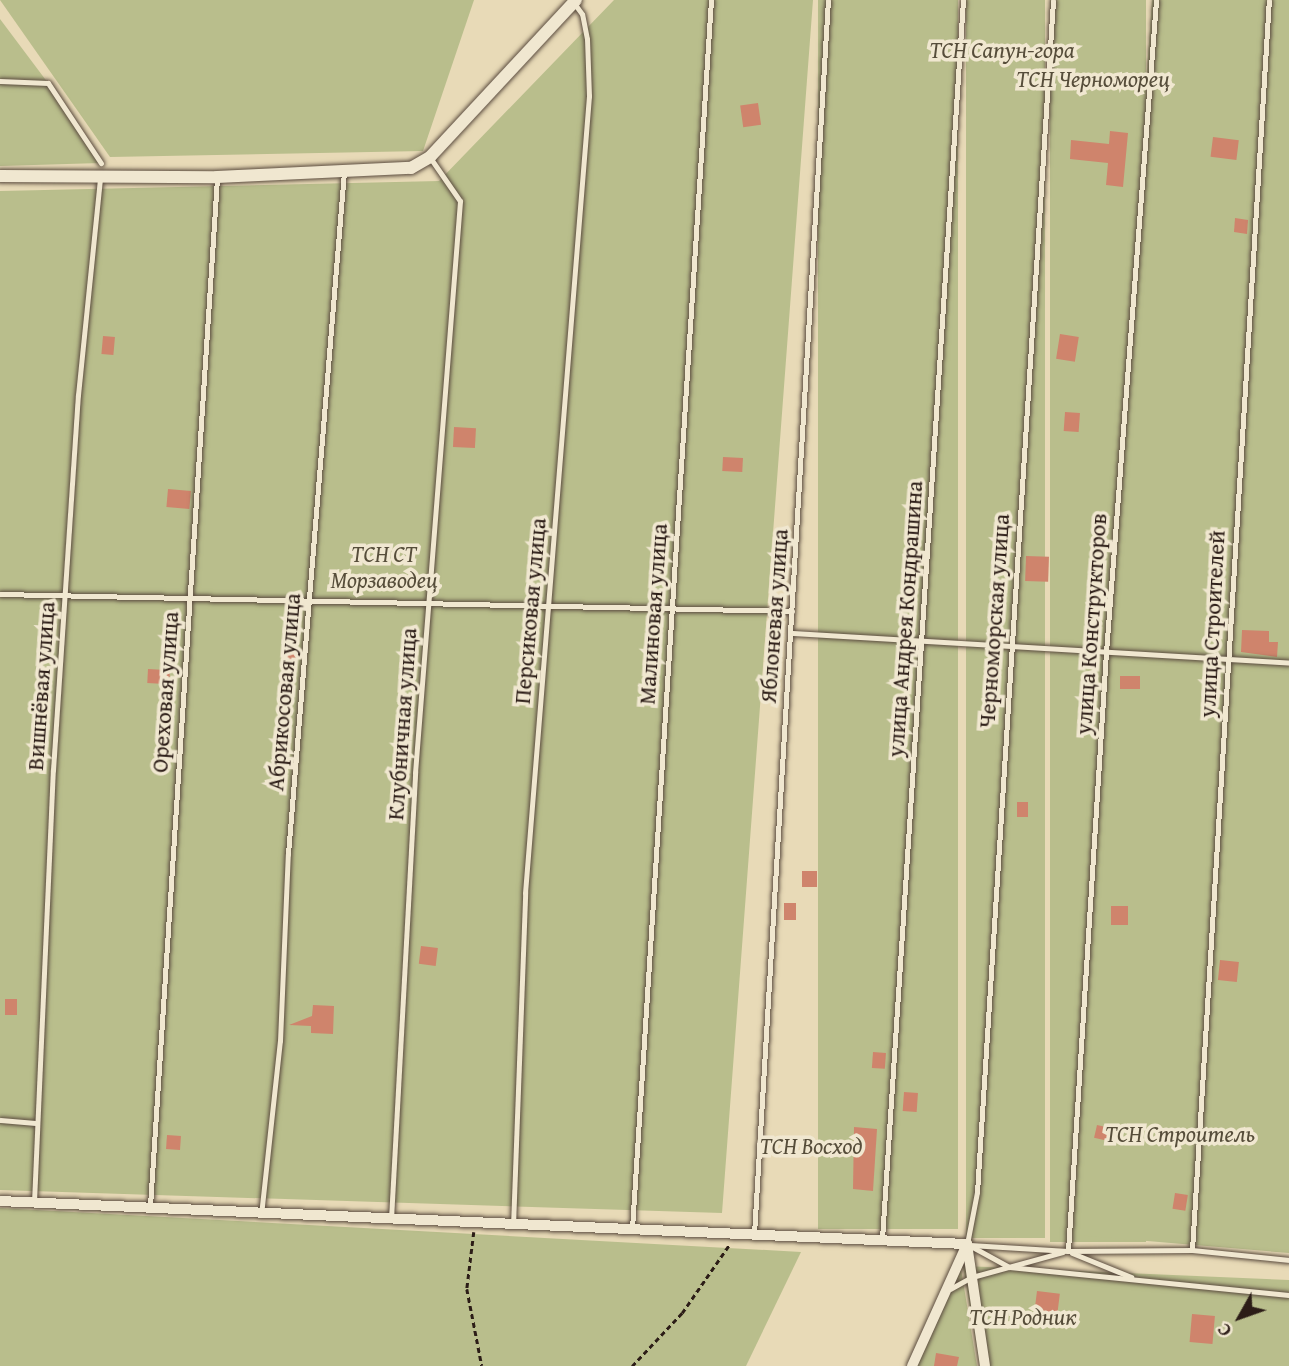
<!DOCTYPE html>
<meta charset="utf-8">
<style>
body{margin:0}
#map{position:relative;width:1289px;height:1366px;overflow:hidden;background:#e8dab7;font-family:"Gentium Book Plus",serif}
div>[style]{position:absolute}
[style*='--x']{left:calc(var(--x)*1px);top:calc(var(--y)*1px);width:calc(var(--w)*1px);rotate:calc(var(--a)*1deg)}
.green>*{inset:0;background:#b9be8c;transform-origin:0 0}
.building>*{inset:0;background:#cf846c;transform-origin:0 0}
.path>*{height:2.5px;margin-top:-1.25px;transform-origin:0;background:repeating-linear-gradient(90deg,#2c1d17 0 5px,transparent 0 8.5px)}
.roads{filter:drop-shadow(0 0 2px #5b4c3f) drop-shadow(0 0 2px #5b4c3f)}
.service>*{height:5px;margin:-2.5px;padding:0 2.5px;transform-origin:2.5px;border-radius:2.5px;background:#f0e7d0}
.minor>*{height:10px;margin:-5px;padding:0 5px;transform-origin:5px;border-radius:5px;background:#f0e7d0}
.tertiary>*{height:12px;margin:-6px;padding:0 6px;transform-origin:6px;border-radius:6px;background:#f0e7d0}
span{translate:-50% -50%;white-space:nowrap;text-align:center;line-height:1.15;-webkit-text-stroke:7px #f0e7d0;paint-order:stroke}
.park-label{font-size:23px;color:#564d3a;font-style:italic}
.street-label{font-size:23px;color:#2c1d17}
.north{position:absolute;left:1205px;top:1282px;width:70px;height:70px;-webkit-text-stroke:5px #f0e7d0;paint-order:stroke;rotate:230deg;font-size:19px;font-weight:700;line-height:28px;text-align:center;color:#2c1d17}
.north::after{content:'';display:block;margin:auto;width:24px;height:32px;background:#2c1d17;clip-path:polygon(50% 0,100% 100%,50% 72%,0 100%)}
</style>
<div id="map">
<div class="green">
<i style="clip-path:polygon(0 0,474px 0,423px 151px,110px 157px)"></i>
<i style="clip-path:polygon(614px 0,813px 0,722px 1213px,0 1190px,0 191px,439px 181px)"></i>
<i style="left:818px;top:0;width:140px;height:1229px"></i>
<i style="left:966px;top:0;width:79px;height:1238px"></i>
<i style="left:1050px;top:0;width:96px;height:1242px"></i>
<i style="clip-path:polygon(1152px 0,1289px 0,1289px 1253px,1064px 1234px)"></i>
<i style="clip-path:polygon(0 19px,48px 83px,101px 163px,0 166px)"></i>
<i style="clip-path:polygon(0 1208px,801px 1252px,746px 1366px,0 1366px)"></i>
<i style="clip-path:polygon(963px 1266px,1289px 1280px,1289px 1366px,980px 1366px)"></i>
<i style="clip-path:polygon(961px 1269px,977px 1366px,917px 1366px)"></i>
</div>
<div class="building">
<i style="left:758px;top:103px;width:22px;height:18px;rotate:82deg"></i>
<i style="clip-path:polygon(1110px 131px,1128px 133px,1123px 187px,1106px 185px,1108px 163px,1070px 159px,1071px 140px,1109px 144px)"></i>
<i style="left:1213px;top:137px;width:26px;height:20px;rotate:7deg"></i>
<i style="clip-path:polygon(1235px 218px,1248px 220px,1247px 234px,1234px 232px)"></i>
<i style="left:1060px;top:334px;width:19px;height:25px;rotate:9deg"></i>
<i style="left:103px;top:336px;width:12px;height:18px;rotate:5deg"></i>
<i style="left:1065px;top:412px;width:15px;height:19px;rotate:4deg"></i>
<i style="left:454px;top:427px;width:22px;height:20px;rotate:3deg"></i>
<i style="left:723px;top:457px;width:20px;height:14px;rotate:3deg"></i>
<i style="left:168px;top:489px;width:23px;height:18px;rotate:5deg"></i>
<i style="left:1026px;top:556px;width:23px;height:25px;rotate:2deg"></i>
<i style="clip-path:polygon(1242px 630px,1269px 631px,1269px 642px,1278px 642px,1277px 657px,1241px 652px)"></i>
<i style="left:283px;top:645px;width:14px;height:19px"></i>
<i style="left:148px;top:669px;width:22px;height:14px;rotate:3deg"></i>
<i style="left:1120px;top:676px;width:20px;height:13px"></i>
<i style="left:1017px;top:802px;width:11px;height:15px"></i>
<i style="left:802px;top:871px;width:15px;height:16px"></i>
<i style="left:784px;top:903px;width:12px;height:17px"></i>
<i style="left:1111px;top:906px;width:17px;height:19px"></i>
<i style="left:421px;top:946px;width:17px;height:18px;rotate:7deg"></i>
<i style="left:1220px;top:960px;width:19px;height:20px;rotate:6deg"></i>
<i style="left:5px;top:999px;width:12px;height:16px"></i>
<i style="clip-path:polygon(313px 1005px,334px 1006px,333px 1034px,311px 1033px,311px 1026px,289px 1025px,312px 1016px)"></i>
<i style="left:873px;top:1052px;width:13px;height:16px;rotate:4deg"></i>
<i style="left:904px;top:1092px;width:14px;height:19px;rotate:4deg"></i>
<i style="left:1097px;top:1125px;width:18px;height:13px;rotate:13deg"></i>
<i style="clip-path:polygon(854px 1127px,877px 1129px,873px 1191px,853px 1189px)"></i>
<i style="left:167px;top:1135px;width:14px;height:14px;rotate:4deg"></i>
<i style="left:1175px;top:1193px;width:13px;height:16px;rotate:9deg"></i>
<i style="left:1037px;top:1291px;width:23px;height:28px;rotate:7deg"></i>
<i style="left:1192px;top:1314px;width:23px;height:28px;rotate:5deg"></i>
<i style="clip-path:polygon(936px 1353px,959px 1357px,957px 1366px,934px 1366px)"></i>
</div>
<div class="path">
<i style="--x:474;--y:1232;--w:57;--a:97"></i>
<i style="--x:467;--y:1289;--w:78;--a:79"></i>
<i style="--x:632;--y:1366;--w:73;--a:-46.7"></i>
<i style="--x:682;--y:1313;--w:83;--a:-55.3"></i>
</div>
<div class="roads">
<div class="service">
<i style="--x:0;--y:81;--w:48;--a:2.4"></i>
<i style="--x:48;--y:83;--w:96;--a:56.5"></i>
<i style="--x:0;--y:594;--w:792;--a:1.23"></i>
<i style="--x:791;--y:633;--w:499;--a:3.4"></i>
<i style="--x:0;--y:1120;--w:36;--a:5"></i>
<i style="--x:34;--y:1202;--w:432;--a:-87.5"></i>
<i style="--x:53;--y:770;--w:376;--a:-86.2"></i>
<i style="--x:78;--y:395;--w:219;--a:-84.2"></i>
<i style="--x:150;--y:1206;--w:1029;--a:-86.27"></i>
<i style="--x:261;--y:1215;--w:175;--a:-83.8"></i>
<i style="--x:280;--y:1041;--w:187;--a:-87.6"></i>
<i style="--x:288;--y:854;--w:685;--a:-85.31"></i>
<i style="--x:391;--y:1219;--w:447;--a:-86.9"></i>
<i style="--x:415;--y:773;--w:574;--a:-85.5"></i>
<i style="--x:460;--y:201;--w:51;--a:-124.6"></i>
<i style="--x:513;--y:1226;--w:333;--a:-87.9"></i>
<i style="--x:525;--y:893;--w:800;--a:-85.41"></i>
<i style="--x:589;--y:96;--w:57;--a:-92"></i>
<i style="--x:587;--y:39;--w:25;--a:-101"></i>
<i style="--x:582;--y:14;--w:14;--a:-126"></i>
<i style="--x:632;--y:1228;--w:1231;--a:-86.32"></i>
<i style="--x:754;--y:1234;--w:1236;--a:-86.57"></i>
<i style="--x:882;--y:1239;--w:1242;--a:-86.26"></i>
<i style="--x:967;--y:1244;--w:53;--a:-79.1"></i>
<i style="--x:977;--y:1192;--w:1194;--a:-86.35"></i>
<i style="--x:967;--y:1244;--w:48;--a:28.7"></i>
<i style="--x:1009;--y:1267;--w:281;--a:5.7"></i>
<i style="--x:970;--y:1245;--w:98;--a:3.5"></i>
<i style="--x:1068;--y:1251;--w:124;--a:-0.5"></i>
<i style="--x:1192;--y:1250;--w:98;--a:5.9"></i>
<i style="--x:1192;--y:1250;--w:1252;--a:-86.48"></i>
<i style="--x:1068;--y:1251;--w:600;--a:-86.37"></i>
<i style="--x:1106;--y:652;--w:654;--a:-85.61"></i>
<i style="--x:1072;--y:1253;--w:64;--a:22.1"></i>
<i style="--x:950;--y:1289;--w:25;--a:-29"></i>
<i style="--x:972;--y:1277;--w:94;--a:-15.4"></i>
</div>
<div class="minor">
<i style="--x:0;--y:1201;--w:968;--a:2.55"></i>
<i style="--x:967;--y:1244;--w:123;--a:81.6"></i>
<i style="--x:912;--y:1366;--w:134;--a:-65.7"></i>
</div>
<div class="tertiary">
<i style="--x:0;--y:176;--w:217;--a:0.3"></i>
<i style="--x:217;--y:177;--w:194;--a:-2.7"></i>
<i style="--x:411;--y:168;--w:22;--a:-30"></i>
<i style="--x:430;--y:157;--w:214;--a:-47.1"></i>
</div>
</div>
<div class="park-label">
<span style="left:1002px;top:50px">ТСН Сапун-гора</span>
<span style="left:1093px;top:79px">ТСН Черноморец</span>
<span style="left:384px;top:567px">ТСН СТ<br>Морзаводец</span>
<span style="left:1180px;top:1134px">ТСН Строитель</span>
<span style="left:811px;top:1146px">ТСН Восход</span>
<span style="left:1023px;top:1317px">ТСН Родник</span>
</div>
<div class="street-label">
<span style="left:530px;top:611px;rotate:-85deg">Персиковая улица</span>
<span style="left:653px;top:614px;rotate:-86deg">Малиновая улица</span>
<span style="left:774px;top:616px;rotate:-86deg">Яблоневая улица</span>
<span style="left:905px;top:619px;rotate:-86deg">улица Андрея Кондрашина</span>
<span style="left:994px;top:621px;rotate:-86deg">Черноморская улица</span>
<span style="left:1091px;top:624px;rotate:-86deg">улица Конструкторов</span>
<span style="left:1212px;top:624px;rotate:-87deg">улица Строителей</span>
<span style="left:41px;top:686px;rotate:-86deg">Вишнёвая улица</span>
<span style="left:165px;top:692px;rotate:-86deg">Ореховая улица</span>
<span style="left:284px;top:692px;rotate:-85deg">Абрикосовая улица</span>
<span style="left:402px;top:724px;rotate:-86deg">Клубничная улица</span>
</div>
<div class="north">С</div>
</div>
